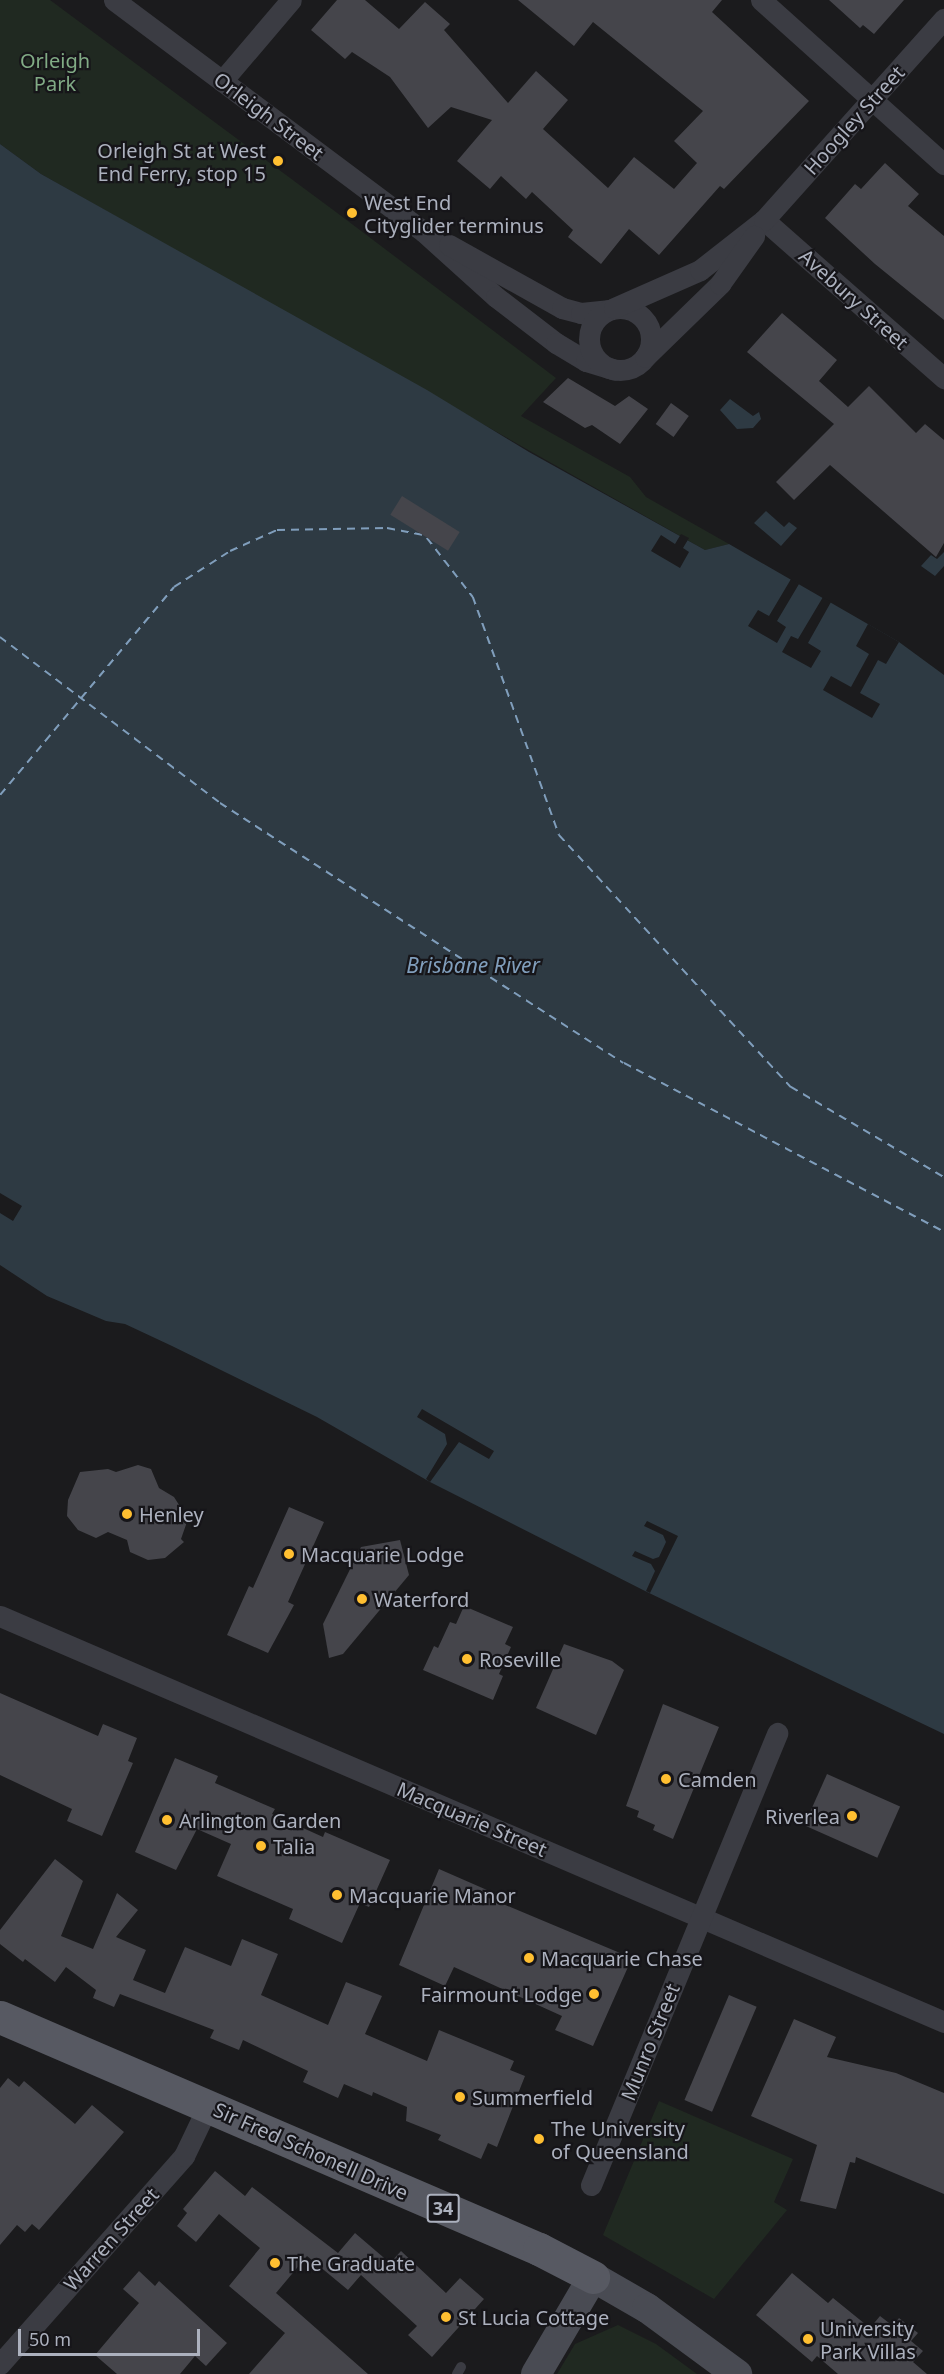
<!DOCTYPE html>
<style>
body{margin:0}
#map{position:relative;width:944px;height:2374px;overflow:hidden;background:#1b1b1d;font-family:"Noto Sans",sans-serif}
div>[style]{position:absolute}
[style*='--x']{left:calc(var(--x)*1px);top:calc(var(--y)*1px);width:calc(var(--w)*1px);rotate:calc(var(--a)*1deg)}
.green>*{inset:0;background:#202921}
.water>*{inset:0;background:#2e3a43}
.pier>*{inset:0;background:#1b1b1d}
.ferry>*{height:1.5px;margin-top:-0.75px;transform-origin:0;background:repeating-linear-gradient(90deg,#809ebc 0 8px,transparent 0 14px)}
.building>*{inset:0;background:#45454b;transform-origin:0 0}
.lane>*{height:10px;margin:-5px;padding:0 5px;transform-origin:5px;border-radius:5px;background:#3b3c43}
.street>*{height:21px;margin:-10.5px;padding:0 10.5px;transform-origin:10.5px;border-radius:10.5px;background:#3b3c43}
.street>.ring{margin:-10.5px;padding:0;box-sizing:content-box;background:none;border:21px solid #3b3c43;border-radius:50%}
.secondary>*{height:30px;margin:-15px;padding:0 15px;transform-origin:15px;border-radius:15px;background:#494b53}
.primary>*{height:33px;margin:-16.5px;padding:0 16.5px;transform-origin:16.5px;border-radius:16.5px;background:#575962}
.dots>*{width:16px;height:16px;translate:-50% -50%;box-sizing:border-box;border:3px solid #161519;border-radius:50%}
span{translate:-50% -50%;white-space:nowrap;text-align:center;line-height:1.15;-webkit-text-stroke:4.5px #161519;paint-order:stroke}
.shield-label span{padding:2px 4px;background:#161519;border:2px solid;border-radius:4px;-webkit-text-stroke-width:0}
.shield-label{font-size:18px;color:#acb1be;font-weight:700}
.park-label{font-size:20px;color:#81ab85}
.street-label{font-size:20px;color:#acb1be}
.poi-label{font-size:20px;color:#acb1be}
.right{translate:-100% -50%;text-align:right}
.left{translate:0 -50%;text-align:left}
.water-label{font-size:21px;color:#809ebc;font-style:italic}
.scale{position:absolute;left:18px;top:2329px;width:182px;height:27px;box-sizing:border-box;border:3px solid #acb1be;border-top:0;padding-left:8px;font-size:18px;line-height:21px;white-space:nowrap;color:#acb1be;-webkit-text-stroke:4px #161519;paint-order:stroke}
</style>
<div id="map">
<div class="green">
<i style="clip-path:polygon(0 0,50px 0,340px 215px,556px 378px,521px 416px,630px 477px,646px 497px,729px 544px,705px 550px,41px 174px,0 144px)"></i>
<i style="clip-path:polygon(659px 2101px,793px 2159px,774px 2202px,787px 2210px,714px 2299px,603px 2235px)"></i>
<i style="clip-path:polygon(618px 2325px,656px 2344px,697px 2374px,557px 2374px,575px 2344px)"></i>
</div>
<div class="water">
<i style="clip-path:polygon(0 144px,41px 174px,427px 390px,529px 452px,705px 550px,729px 544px,899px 642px,944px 675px,944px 1734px,647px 1592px,430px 1482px,317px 1417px,172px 1346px,125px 1324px,106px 1321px,47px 1296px,0 1265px)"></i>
<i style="clip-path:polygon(730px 399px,753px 416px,759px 412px,761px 419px,753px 428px,737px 429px,720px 410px)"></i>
<i style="clip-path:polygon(766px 511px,784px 527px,789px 522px,797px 528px,781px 546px,754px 523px)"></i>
<i style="clip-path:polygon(944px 552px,944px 566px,935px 576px,921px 566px,931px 555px,937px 559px)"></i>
</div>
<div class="pier">
<i style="clip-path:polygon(681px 534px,689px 538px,683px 548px,689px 552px,680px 568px,651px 551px,661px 535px,675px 544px)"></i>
<i style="clip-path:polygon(791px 579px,799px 584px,777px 621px,786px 627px,777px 643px,748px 626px,758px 610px,769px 616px)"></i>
<i style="clip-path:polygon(823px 597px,831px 602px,808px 643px,821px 651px,811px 668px,782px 652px,791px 636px,798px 639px)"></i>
<i style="clip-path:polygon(868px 624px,899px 642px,886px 664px,878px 660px,860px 693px,880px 704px,872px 718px,823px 690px,831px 676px,851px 687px,869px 654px,856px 646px)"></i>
<i style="clip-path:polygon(0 1193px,22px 1206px,13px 1221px,0 1213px)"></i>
<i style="clip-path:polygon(422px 1409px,494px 1451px,489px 1459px,459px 1442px,430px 1482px,426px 1479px,447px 1444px,445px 1434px,417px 1417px)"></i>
<i style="clip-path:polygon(647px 1521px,678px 1536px,650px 1593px,646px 1591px,655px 1571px,651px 1564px,632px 1556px,635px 1551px,653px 1559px,659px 1557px,666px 1542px,663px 1535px,644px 1526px)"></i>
</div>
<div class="ferry">
<i style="--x:427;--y:538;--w:75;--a:52.1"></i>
<i style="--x:473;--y:597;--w:253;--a:70.1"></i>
<i style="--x:559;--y:835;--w:343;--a:47.4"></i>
<i style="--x:791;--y:1087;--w:178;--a:30.5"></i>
<i style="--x:0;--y:637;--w:276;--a:37"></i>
<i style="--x:220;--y:803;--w:480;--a:32.8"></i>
<i style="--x:624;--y:1063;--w:362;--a:27.8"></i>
<i style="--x:0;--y:795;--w:271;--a:-50.1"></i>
<i style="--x:174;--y:587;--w:67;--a:-32.7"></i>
<i style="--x:230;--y:551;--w:51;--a:-24.1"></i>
<i style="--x:277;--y:530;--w:110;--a:-1"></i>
<i style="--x:387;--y:528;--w:37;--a:11"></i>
</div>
<div class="building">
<i style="clip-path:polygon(337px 0,365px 0,399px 29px,425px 2px,450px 24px,444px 30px,508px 103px,536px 71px,568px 100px,543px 129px,608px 188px,634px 157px,674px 189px,697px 163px,674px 141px,703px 111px,593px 22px,574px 46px,518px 0,722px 0,712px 12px,809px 101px,724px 189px,720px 186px,659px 255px,629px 229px,601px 264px,568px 237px,573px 230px,532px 192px,526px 199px,501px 176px,490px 189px,457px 161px,492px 120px,451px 107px,428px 128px,390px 77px,352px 52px,345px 59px,311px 30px)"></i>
<i style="clip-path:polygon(829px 0,904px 0,874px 34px,863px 25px,860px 28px)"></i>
<i style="clip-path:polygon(885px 163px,919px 194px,908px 206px,944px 236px,944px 320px,875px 264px,825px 218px,855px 184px,861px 189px)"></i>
<i style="clip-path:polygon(782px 313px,837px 360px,819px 381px,848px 407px,869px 386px,916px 433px,925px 424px,944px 440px,944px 543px,936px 557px,830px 465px,794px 500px,776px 482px,834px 424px,747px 352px)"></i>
<i style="clip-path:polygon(568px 378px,615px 406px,629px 396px,648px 409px,620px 444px,592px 425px,585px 428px,543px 402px)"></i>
<i style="left:671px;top:403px;width:22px;height:26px;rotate:36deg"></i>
<i style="left:402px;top:496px;width:68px;height:22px;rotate:32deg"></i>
<i style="clip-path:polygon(138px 1465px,151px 1469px,159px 1488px,174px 1497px,188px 1519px,181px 1539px,184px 1542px,165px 1558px,148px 1560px,130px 1552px,127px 1540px,108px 1532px,96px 1538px,78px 1530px,67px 1516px,68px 1500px,80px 1472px,108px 1469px,116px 1472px)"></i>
<i style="clip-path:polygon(289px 1507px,324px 1522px,288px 1602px,294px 1605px,268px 1653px,227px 1635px,249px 1586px,253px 1588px)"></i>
<i style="clip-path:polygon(400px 1540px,409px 1575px,343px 1654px,329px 1658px,323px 1624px,361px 1547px)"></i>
<i style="clip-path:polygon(464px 1606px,513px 1627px,505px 1644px,511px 1647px,499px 1674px,503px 1676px,493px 1700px,423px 1670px,434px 1646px,438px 1648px,450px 1622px,456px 1624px)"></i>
<i style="clip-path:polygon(564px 1644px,612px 1661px,624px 1670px,596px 1735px,536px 1708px)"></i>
<i style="clip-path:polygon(0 1693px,98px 1736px,103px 1724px,137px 1738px,128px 1761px,133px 1763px,102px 1836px,67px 1821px,72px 1809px,0 1775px)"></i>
<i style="clip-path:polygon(663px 1704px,719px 1727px,673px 1839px,653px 1830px,655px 1825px,637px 1817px,639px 1811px,626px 1806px)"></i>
<i style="clip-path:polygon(175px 1758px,218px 1776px,215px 1783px,275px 1809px,272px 1814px,323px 1837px,325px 1832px,390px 1860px,369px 1907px,360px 1903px,342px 1943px,289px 1919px,293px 1909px,217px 1876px,231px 1844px,197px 1829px,176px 1870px,135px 1852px)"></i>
<i style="left:827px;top:1774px;width:80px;height:56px;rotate:24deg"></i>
<i style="clip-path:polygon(55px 1859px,83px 1881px,61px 1936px,93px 1949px,117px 1893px,138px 1910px,116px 1937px,146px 1950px,133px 1980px,165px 1993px,185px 1947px,231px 1966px,242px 1939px,278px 1954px,261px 1995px,328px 2025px,346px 1982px,382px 1996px,365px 2034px,427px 2061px,439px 2030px,514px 2061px,510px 2070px,525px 2076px,497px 2147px,488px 2143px,481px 2159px,438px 2140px,441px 2135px,406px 2121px,407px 2107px,373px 2092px,372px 2096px,344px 2084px,338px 2098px,303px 2082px,308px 2071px,243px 2040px,239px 2050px,210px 2038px,214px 2030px,120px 1994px,114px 2007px,93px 1998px,96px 1990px,66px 1967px,55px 1982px,25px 1959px,23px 1962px,0 1944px,0 1930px)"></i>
<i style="clip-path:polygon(439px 1869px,487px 1890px,484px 1896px,632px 1958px,593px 2046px,555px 2030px,562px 2016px,454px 1967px,445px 1986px,399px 1965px)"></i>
<i style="left:729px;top:1995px;width:30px;height:114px;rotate:23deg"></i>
<i style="clip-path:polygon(794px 2019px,836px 2037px,827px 2057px,896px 2073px,944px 2093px,944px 2194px,856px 2157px,855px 2163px,850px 2162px,836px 2209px,800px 2201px,817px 2145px,751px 2116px)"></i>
<i style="clip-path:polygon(8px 2078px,19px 2087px,24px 2081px,75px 2124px,92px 2105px,124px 2132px,39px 2230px,32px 2224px,25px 2232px,17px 2225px,0 2245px,0 2088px)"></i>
<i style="clip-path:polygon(215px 2171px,245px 2196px,252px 2187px,338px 2253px,355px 2233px,390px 2263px,401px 2251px,446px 2293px,460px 2278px,484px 2299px,432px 2357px,408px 2335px,417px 2326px,361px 2275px,348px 2290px,307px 2256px,276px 2293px,368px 2374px,249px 2374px,285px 2333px,229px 2286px,260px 2248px,219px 2214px,196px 2242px,177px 2226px,187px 2213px,183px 2209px)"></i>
<i style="clip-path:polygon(139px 2271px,155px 2286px,159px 2281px,227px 2343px,206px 2366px,195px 2356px,180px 2374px,117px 2374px,95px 2355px,139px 2303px,123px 2289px)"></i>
<i style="clip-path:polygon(792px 2273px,828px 2303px,833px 2298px,870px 2328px,880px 2316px,893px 2326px,899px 2318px,918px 2333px,911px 2341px,923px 2351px,913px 2362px,927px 2374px,838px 2374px,817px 2356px,812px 2362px,756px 2315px)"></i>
</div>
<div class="lane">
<i style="--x:457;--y:2374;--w:8;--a:-60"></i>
</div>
<div class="street">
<i style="--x:114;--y:0;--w:387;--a:36.8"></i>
<i style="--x:424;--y:232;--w:97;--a:42.1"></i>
<i style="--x:496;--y:297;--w:76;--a:37.5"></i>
<i style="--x:556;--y:343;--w:35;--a:31"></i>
<i style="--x:586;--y:361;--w:30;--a:17"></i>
<i style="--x:761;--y:0;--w:246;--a:41.9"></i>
<i style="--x:222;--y:81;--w:106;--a:-49.6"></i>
<i style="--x:764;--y:220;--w:240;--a:41.3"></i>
<i style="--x:449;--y:245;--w:129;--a:29.1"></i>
<i style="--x:562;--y:308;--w:20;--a:15"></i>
<i style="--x:581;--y:313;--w:27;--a:-6"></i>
<i class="ring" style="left:589px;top:308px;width:41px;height:41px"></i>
<i style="--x:614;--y:308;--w:94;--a:-23.8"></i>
<i style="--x:700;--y:270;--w:81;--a:-38"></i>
<i style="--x:764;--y:220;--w:270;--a:-48.2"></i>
<i style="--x:645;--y:357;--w:105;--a:-44.2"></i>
<i style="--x:720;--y:284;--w:59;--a:-54.7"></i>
<i style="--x:0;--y:1616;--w:1028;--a:23.27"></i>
<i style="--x:591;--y:2185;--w:489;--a:-67.6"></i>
<i style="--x:0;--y:2364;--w:278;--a:-48.5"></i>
<i style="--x:184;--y:2156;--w:55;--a:-64.4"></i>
</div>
<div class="secondary">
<i style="--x:536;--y:2374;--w:113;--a:-59.6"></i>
<i style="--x:593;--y:2277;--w:62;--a:29.9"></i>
<i style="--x:647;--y:2308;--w:112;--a:36.3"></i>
</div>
<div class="primary">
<i style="--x:0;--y:2017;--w:587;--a:23.29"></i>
<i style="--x:539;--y:2249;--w:61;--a:27.4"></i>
</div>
<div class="dots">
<i style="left:278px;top:161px;background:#ffbf31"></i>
<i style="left:352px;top:213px;background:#ffbf31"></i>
<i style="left:127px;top:1514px;background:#ffbf31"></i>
<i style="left:289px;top:1554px;background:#ffbf31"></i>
<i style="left:362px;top:1599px;background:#ffbf31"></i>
<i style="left:467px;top:1659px;background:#ffbf31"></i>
<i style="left:666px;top:1779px;background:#ffbf31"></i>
<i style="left:852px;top:1816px;background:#ffbf31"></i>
<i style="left:167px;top:1820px;background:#ffbf31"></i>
<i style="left:261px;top:1846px;background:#ffbf31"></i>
<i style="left:337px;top:1895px;background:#ffbf31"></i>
<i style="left:529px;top:1958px;background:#ffbf31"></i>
<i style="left:594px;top:1994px;background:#ffbf31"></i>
<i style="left:460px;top:2097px;background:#ffbf31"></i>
<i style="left:539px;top:2139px;background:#ffbf31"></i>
<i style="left:275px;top:2263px;background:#ffbf31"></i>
<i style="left:446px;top:2317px;background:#ffbf31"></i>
<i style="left:808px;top:2339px;background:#ffbf31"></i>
</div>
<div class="shield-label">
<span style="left:443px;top:2208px">34</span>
</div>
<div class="park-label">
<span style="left:55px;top:72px">Orleigh<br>Park</span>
</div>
<div class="street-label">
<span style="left:269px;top:116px;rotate:37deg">Orleigh Street</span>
<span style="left:854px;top:120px;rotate:-48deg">Hoogley Street</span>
<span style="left:854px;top:299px;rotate:42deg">Avebury Street</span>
<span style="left:472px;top:1819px;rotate:23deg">Macquarie Street</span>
<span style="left:650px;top:2042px;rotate:-68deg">Munro Street</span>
<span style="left:311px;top:2151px;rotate:24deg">Sir Fred Schonell Drive</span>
<span style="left:111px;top:2239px;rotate:-48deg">Warren Street</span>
</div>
<div class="poi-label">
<span class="right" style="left:266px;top:162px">Orleigh St at West<br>End Ferry, stop 15</span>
<span class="left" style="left:364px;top:214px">West End<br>Cityglider terminus</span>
<span class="left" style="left:139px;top:1514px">Henley</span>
<span class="left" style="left:301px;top:1554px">Macquarie Lodge</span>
<span class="left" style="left:374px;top:1599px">Waterford</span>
<span class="left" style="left:479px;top:1659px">Roseville</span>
<span class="left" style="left:678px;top:1779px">Camden</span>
<span class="right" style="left:840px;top:1816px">Riverlea</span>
<span class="left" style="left:179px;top:1820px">Arlington Garden</span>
<span class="left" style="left:273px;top:1846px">Talia</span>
<span class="left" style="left:349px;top:1895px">Macquarie Manor</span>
<span class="left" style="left:541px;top:1958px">Macquarie Chase</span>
<span class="right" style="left:582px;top:1994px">Fairmount Lodge</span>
<span class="left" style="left:472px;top:2097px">Summerfield</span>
<span class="left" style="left:551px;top:2140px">The University<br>of Queensland</span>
<span class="left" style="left:287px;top:2263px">The Graduate</span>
<span class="left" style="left:458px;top:2317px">St Lucia Cottage</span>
<span class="left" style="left:820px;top:2340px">University<br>Park Villas</span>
</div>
<div class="water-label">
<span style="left:473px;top:965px">Brisbane River</span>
</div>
<div class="scale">50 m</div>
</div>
